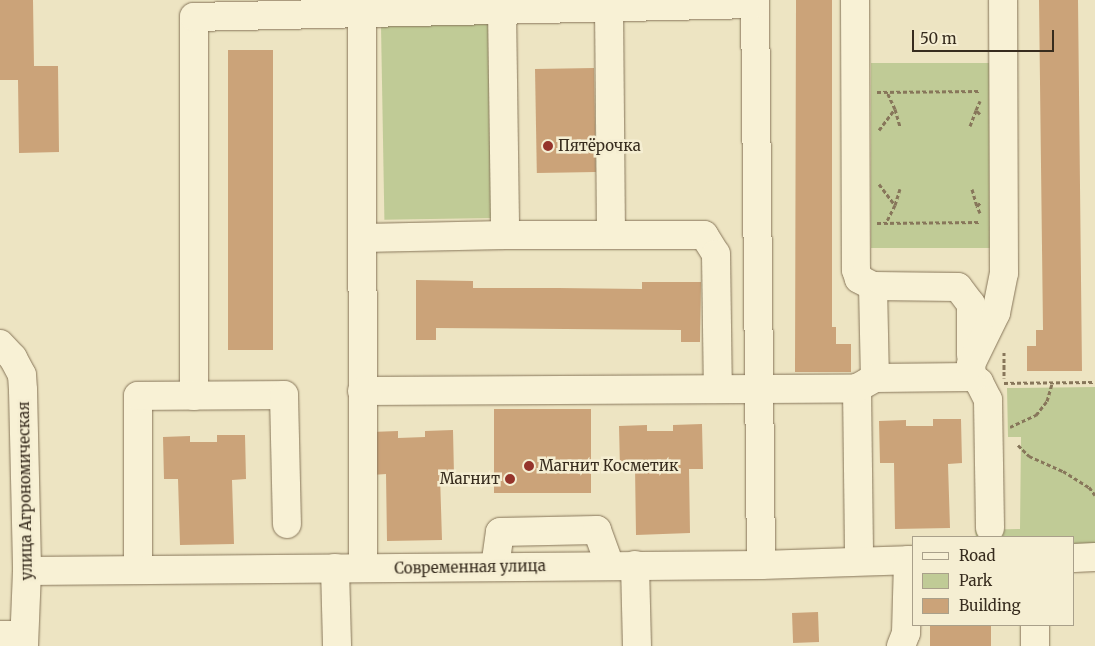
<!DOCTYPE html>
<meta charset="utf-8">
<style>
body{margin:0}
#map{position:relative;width:1095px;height:646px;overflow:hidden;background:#ede4c2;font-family:Merriweather,serif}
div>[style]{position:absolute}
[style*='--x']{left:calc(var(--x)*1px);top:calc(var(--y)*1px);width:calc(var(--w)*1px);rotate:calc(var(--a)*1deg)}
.green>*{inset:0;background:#c0cb96;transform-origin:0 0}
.building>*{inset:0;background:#cba379;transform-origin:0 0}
.path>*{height:3px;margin-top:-1.5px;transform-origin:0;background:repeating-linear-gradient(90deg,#87765a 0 4px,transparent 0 6.5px)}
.roads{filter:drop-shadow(0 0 1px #87765a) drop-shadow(0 0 1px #87765a)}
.minor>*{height:28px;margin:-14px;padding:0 14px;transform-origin:14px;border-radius:14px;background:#f8f1d5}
.dots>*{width:14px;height:14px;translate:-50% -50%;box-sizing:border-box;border:2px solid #f5eed2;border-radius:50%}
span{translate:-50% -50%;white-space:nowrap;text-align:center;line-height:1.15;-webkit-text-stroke:5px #f5eed2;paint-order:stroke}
.poi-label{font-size:15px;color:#372c1e}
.left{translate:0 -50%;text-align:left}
.right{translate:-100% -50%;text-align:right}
.street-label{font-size:15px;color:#372c1e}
.legend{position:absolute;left:912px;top:536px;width:162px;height:90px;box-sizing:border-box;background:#f5eed2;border:1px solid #a9a08a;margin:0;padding:6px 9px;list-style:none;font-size:15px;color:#372c1e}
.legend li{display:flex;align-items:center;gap:10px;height:25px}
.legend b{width:25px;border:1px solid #a9a08a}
.scale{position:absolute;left:912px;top:30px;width:142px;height:22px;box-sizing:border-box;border:2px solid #372c1e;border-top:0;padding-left:6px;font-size:15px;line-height:18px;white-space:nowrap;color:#372c1e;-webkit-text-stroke:4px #f5eed2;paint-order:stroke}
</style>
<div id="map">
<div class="green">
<i style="left:489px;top:24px;width:194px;height:108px;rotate:89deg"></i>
<i style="left:998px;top:63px;width:185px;height:127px;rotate:90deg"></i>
<i style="clip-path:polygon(1095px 387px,1095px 545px,1074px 545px,1074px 537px,976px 537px,975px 530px,1020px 529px,1021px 437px,1008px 437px,1007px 388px)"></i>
</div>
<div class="building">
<i style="clip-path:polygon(0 0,33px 0,34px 66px,58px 66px,59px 152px,19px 153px,18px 80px,0 80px)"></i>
<i style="clip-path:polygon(796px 0,832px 0,832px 327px,836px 327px,836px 344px,851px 344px,851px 372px,795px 372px)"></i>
<i style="clip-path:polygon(1039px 0,1078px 0,1082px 371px,1027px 371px,1027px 346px,1036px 346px,1036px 330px,1043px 330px)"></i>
<i style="left:228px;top:50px;width:45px;height:300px"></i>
<i style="left:594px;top:68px;width:104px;height:59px;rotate:89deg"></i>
<i style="clip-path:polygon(416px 280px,473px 281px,473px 288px,558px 288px,642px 289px,642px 282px,701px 282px,700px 342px,681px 342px,681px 330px,436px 328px,436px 340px,416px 340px)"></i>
<i style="left:494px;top:409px;width:97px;height:84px"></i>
<i style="clip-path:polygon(933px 419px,961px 419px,962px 463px,948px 464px,950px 528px,895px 529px,894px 463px,880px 463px,879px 421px,906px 420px,906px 426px,933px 426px)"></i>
<i style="clip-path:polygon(702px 424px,703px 469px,689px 469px,690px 533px,636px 535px,635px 468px,620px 469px,619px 426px,647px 425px,647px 431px,673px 431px,673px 425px)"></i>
<i style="clip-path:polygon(453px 430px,454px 475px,440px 475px,442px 540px,387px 541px,386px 474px,372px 475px,371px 432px,398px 431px,398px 438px,425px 437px,425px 431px)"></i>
<i style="clip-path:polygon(217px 435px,245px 435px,246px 479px,232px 480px,234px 544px,180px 545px,178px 479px,164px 479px,163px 437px,190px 436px,190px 442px,217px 442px)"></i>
<i style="left:818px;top:612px;width:30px;height:26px;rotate:88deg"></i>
<i style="left:930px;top:625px;width:61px;height:21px"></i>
</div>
<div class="path">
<i style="--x:877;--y:92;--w:103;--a:-0.6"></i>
<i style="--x:895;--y:109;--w:18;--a:74"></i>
<i style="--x:980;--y:114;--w:6;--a:-135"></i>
<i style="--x:976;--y:110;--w:10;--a:-66"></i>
<i style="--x:970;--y:126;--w:17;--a:-69"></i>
<i style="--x:879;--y:130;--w:26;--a:-53"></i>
<i style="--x:895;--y:109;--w:19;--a:-115"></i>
<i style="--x:879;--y:184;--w:26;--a:53"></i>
<i style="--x:895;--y:205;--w:20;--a:117"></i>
<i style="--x:972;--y:189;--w:18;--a:74"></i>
<i style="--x:895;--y:205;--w:17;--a:-73"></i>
<i style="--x:980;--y:213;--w:8;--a:-113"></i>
<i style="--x:977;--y:206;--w:6;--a:-45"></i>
<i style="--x:877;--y:223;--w:104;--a:-0.6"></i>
<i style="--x:1004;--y:352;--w:26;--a:90"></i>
<i style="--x:1004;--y:383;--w:91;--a:-0.6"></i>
<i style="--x:1010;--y:427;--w:29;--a:-25"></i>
<i style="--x:1036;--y:415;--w:18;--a:-52"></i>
<i style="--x:1047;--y:401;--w:19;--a:-74"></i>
<i style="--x:1018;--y:445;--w:16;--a:45"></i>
<i style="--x:1029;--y:456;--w:37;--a:24"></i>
<i style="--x:1063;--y:471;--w:31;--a:32"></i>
<i style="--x:1089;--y:487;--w:10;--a:53"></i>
</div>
<div class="roads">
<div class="minor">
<i style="--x:362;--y:0;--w:568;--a:89.9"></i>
<i style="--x:755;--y:0;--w:565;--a:89.39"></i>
<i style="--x:855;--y:0;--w:270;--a:89.8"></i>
<i style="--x:856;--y:270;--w:9;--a:72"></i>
<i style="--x:859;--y:279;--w:16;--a:27"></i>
<i style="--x:873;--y:286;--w:92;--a:88.8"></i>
<i style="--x:502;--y:9;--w:226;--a:89.2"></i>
<i style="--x:505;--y:235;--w:106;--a:0"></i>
<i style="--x:611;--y:235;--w:228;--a:-90.5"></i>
<i style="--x:611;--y:235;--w:93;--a:0"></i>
<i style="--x:704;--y:235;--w:22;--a:58"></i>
<i style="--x:716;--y:254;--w:135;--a:89.2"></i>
<i style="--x:363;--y:238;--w:142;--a:-1.2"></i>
<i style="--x:873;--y:286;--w:85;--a:0.7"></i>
<i style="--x:958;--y:287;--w:21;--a:53"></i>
<i style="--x:971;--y:304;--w:51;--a:90"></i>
<i style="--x:0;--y:344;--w:19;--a:47"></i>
<i style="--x:13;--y:358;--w:19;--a:62"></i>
<i style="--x:22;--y:375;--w:15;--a:86"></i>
<i style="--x:23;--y:390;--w:181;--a:88.7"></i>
<i style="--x:27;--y:571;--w:75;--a:92.3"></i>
<i style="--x:972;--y:377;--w:9;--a:36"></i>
<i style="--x:979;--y:382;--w:20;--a:63"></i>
<i style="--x:988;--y:400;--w:128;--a:89.1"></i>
<i style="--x:857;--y:388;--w:173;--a:89.3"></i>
<i style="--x:362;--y:391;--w:495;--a:-0.3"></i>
<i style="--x:857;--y:388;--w:21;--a:-29"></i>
<i style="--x:875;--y:378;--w:97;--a:-0.6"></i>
<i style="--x:972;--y:377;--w:13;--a:-94"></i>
<i style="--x:971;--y:364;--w:57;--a:-63.9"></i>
<i style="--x:996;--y:313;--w:41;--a:-78.7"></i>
<i style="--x:1004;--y:273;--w:273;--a:-90.2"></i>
<i style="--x:194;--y:396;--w:379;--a:-90"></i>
<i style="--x:194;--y:17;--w:561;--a:-1.33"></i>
<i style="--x:1074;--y:558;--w:21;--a:-3"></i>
<i style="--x:635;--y:565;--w:81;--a:88.6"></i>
<i style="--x:495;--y:567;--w:35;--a:-82"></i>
<i style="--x:500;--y:532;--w:97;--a:-1.2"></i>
<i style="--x:597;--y:530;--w:38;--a:70"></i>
<i style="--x:335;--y:568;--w:78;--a:88.5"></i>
<i style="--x:138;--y:570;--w:174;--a:-90"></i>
<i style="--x:138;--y:396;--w:146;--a:-0.4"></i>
<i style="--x:284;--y:395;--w:129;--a:88.7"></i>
<i style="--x:27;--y:571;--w:734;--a:-0.47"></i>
<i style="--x:761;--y:565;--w:153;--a:-1.9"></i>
<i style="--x:1035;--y:625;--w:21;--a:90"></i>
<i style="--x:0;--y:635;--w:24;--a:0"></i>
<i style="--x:901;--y:646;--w:14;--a:-69"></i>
<i style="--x:906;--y:633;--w:73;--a:-88.4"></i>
</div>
</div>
<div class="dots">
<i style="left:548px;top:146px;background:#95342b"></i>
<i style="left:529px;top:466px;background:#95342b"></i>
<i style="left:510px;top:479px;background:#95342b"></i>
</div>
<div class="poi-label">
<span class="left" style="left:558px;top:146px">Пятёрочка</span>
<span class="left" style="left:539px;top:466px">Магнит Косметик</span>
<span class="right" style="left:500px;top:479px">Магнит</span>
</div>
<div class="street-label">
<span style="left:25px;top:491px;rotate:-91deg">улица Агрономическая</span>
<span style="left:470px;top:567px;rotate:-1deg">Современная улица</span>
</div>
<ul class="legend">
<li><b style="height:6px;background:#f8f1d5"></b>Road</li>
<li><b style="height:14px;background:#c0cb96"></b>Park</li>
<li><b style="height:14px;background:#cba379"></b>Building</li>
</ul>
<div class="scale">50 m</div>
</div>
